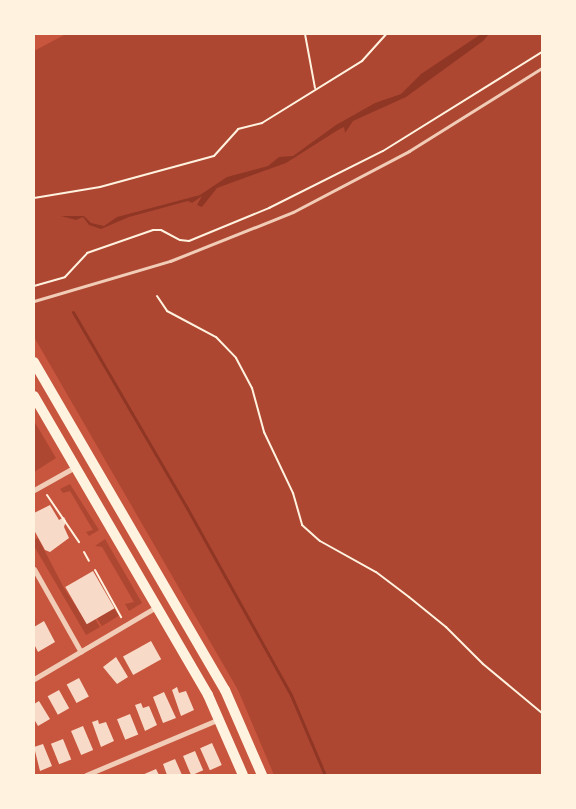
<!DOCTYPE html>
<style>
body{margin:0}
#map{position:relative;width:576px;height:809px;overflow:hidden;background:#c8553d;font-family:"Source Sans 3",sans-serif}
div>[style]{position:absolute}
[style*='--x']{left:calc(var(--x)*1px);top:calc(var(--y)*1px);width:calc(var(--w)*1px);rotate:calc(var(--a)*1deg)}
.green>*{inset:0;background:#ae4732;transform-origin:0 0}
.water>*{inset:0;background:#8f3625}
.stream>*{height:3px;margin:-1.5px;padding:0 1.5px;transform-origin:1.5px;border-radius:1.5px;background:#8f3625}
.building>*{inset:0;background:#f7dbc8;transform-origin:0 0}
.path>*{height:2px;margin:-1px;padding:0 1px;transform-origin:1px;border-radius:1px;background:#fff3e0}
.service>*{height:3px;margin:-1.5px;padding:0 1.5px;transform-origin:1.5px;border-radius:1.5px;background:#f1ccb7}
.minor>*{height:5px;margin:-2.5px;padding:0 2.5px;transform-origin:2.5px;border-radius:2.5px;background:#f1ccb7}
.primary>*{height:10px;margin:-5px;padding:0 5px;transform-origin:5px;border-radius:5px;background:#fff3e0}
span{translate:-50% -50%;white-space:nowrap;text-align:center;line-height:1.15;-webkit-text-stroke:5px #fff3e0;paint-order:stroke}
.frame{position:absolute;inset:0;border:35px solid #fff3e0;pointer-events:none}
</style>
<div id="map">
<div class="green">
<i style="clip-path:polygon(66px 34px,542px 34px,542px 775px,274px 775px,238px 690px,34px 337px,34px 51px)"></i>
<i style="clip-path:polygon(34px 421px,56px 458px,34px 472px)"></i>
<i style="clip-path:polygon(70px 484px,99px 530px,89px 536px,86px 532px,93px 530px,70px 491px,63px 493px,60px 489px)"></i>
<i style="clip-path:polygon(38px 538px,64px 588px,87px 623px,95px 619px,100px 627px,86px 635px,34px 546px,34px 540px)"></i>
<i style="clip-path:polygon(105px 539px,142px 603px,129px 611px,125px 604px,134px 602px,102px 547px,95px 546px)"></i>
<i style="left:114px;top:608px;width:9px;height:20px;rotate:58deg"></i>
</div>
<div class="water">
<i style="clip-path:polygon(481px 34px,489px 34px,483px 41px,406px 97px,353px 121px,345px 133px,344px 127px,338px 130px,286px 163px,217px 188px,202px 207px,197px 205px,202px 196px,192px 203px,188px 201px,129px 217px,101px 229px,89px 225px,83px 217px,76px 220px,61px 216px,84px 216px,91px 223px,104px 226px,117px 217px,200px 195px,227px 177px,268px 166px,279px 157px,293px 156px,336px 125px,375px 103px,401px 94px,421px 74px)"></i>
</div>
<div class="stream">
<i style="--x:73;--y:312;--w:227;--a:59.8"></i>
<i style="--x:187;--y:508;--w:214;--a:60.9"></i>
<i style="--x:291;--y:695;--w:87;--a:67"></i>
</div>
<div class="building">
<i style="clip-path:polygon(50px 505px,59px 520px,64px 517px,66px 521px,64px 527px,69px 538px,50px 552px,45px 550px,34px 530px,34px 513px)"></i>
<i style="left:93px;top:571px;width:43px;height:32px;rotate:60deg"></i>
<i style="clip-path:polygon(44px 621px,55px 642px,38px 652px,34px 644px,34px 627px)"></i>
<i style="left:151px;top:641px;width:21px;height:32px;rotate:61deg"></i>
<i style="clip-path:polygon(116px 657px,128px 677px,117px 684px,103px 667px)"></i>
<i style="left:79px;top:678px;width:21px;height:14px;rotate:62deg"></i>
<i style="clip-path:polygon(177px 687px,179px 693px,186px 691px,194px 710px,181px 716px,172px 690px)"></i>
<i style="left:59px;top:690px;width:21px;height:13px;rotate:61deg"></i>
<i style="clip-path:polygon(164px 692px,176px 718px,163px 723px,153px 697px)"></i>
<i style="clip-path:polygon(39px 701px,50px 719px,38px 726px,34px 719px,34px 704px)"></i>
<i style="clip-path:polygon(141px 703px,143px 708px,149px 706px,157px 725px,145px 731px,135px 705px)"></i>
<i style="left:130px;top:714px;width:22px;height:14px;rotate:68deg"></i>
<i style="clip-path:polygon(98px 720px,99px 724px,106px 722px,114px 741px,101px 747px,92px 722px)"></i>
<i style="left:83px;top:726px;width:26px;height:13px;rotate:67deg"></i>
<i style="left:63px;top:739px;width:22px;height:13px;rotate:68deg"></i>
<i style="left:212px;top:743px;width:24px;height:13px;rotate:66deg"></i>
<i style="clip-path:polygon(43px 744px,52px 766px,40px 771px,34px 747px)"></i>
<i style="left:195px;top:751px;width:21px;height:13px;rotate:67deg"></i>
<i style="clip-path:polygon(175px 759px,182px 775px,167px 775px,163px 764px)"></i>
<i style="clip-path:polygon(156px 769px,159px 775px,142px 775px)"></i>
</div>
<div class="path">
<i style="--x:305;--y:34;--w:55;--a:79.5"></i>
<i style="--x:34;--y:198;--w:67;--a:-9.5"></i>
<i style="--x:100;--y:187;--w:118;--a:-15.2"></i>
<i style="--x:214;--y:156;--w:36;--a:-48"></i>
<i style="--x:238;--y:129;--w:25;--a:-14"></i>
<i style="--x:262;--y:123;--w:118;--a:-31.8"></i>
<i style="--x:362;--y:61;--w:36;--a:-48"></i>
<i style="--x:34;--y:286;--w:32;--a:-16"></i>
<i style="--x:65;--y:277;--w:33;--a:-47"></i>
<i style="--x:87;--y:253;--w:70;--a:-19.2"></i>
<i style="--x:153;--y:230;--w:8;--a:0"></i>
<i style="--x:161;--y:230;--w:21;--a:28"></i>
<i style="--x:180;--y:240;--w:9;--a:6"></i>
<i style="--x:189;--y:241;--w:87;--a:-22.4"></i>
<i style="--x:269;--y:208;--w:127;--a:-26.6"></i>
<i style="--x:383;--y:151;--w:187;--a:-31.9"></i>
<i style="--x:157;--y:296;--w:18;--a:56"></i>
<i style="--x:167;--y:311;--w:55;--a:28"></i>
<i style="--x:216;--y:337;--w:29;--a:46"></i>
<i style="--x:236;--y:358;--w:34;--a:62"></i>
<i style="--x:252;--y:388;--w:46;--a:74.7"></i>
<i style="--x:264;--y:432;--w:68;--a:64.6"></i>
<i style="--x:293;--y:493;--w:33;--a:74"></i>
<i style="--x:302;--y:525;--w:24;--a:42"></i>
<i style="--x:320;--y:541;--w:64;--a:29"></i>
<i style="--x:376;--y:572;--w:41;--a:37.1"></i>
<i style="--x:409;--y:597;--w:48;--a:39"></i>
<i style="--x:446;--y:627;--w:52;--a:45"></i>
<i style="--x:483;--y:664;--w:77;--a:39.7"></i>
<i style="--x:47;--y:495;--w:57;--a:55.8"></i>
<i style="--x:84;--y:552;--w:10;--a:61"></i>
<i style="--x:95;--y:570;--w:54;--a:61"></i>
</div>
<div class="service">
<i style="--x:34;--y:301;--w:142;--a:-16.4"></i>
<i style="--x:170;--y:261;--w:132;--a:-21.7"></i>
<i style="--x:293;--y:212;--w:131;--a:-27.7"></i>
<i style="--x:409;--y:151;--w:157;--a:-32"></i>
</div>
<div class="minor">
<i style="--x:34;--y:490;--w:47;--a:-29.3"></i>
<i style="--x:34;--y:569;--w:95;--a:60.5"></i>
<i style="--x:34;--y:679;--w:142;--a:-30.5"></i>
<i style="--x:86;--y:775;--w:144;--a:-22.8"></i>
</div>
<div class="primary">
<i style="--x:34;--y:362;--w:380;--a:59.8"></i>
<i style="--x:225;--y:690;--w:93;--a:66.5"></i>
<i style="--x:34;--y:396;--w:346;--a:59.8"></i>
<i style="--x:208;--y:695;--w:87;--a:66.4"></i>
</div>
<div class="frame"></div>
</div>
